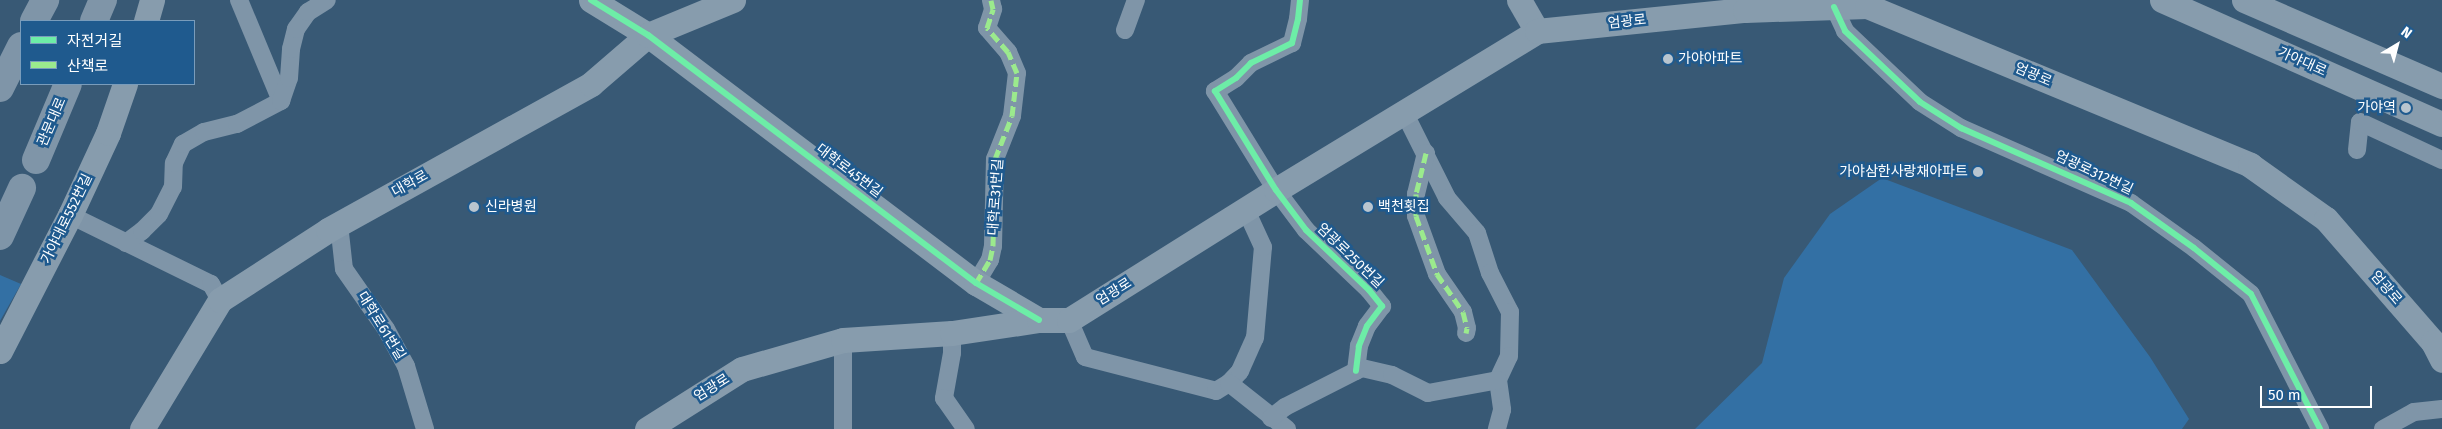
<!DOCTYPE html>
<meta charset="utf-8">
<style>
body{margin:0}
#map{position:relative;width:2442px;height:429px;overflow:hidden;background:#385975;font-family:"Fira Sans","Noto Sans KR",sans-serif}
div>[style]{position:absolute}
[style*='--x']{left:calc(var(--x)*1px);top:calc(var(--y)*1px);width:calc(var(--w)*1px);rotate:calc(var(--a)*1deg)}
.green>*{inset:0;background:#3370a4}
.street>*{height:18px;margin:-9px;padding:0 9px;transform-origin:9px;border-radius:9px;background:#7f95a8}
.secondary>*{height:25px;margin:-12.5px;padding:0 12.5px;transform-origin:12.5px;border-radius:12.5px;background:#879cad}
.highway>*{height:28px;margin:-14px;padding:0 14px;transform-origin:14px;border-radius:14px;background:#7f95a8}
.quiet>*{height:5px;margin-top:-2.5px;transform-origin:0;background:repeating-linear-gradient(90deg,#9bea8d 0 10px,transparent 0 15px)}
.cycleway>*{height:6px;margin:-3px;padding:0 3px;transform-origin:3px;border-radius:3px;background:#6deda7}
.dots>*{width:14px;height:14px;translate:-50% -50%;box-sizing:border-box;border:2px solid #1f5a8e;border-radius:50%}
span{translate:-50% -50%;white-space:nowrap;text-align:center;line-height:1.15;-webkit-text-stroke:5px #1f5a8e;paint-order:stroke}
.street-label{font-size:14px;color:#fff}
.poi-label{font-size:14px;color:#fff}
.left{translate:0 -50%;text-align:left}
.right{translate:-100% -50%;text-align:right}
.legend{position:absolute;left:20px;top:20px;width:175px;height:65px;box-sizing:border-box;background:#1f5a8e;border:1px solid #799cbb;margin:0;padding:6px 9px;list-style:none;font-size:15px;color:#fff}
.legend li{display:flex;align-items:center;gap:10px;height:25px}
.legend b{width:25px;border:1px solid #799cbb}
.north{position:absolute;left:2372px;top:20px;width:50px;height:50px;-webkit-text-stroke:4px #1f5a8e;paint-order:stroke;rotate:37deg;font-size:14px;font-weight:700;line-height:20px;text-align:center;color:#fff}
.north::after{content:'';display:block;margin:auto;width:18px;height:22px;background:#fff;clip-path:polygon(50% 0,100% 100%,50% 72%,0 100%)}
.scale{position:absolute;left:2260px;top:386px;width:112px;height:22px;box-sizing:border-box;border:2px solid #fff;border-top:0;padding-left:6px;font-size:15px;line-height:18px;white-space:nowrap;color:#fff;-webkit-text-stroke:4px #1f5a8e;paint-order:stroke}
</style>
<div id="map">
<div class="green">
<i style="clip-path:polygon(1882px 178px,2072px 250px,2150px 357px,2189px 419px,2182px 429px,1695px 429px,1762px 363px,1784px 278px,1830px 214px)"></i>
<i style="clip-path:polygon(0 275px,21px 284px,0 321px)"></i>
</div>
<div class="street">
<i style="--x:239;--y:0;--w:109;--a:67.4"></i>
<i style="--x:1300;--y:0;--w:19;--a:96"></i>
<i style="--x:1298;--y:19;--w:25;--a:104"></i>
<i style="--x:1292;--y:43;--w:46;--a:154"></i>
<i style="--x:1251;--y:63;--w:21;--a:135"></i>
<i style="--x:1236;--y:78;--w:25;--a:148"></i>
<i style="--x:1215;--y:91;--w:116;--a:58.4"></i>
<i style="--x:1276;--y:190;--w:50;--a:53.1"></i>
<i style="--x:1306;--y:230;--w:87;--a:43.6"></i>
<i style="--x:1369;--y:290;--w:21;--a:51"></i>
<i style="--x:1382;--y:306;--w:25;--a:127"></i>
<i style="--x:1367;--y:326;--w:22;--a:112"></i>
<i style="--x:1359;--y:346;--w:25;--a:97"></i>
<i style="--x:1834;--y:7;--w:26;--a:65"></i>
<i style="--x:1845;--y:31;--w:103;--a:43.4"></i>
<i style="--x:1920;--y:102;--w:49;--a:32.4"></i>
<i style="--x:1961;--y:128;--w:186;--a:23.8"></i>
<i style="--x:2131;--y:203;--w:77;--a:35.5"></i>
<i style="--x:2194;--y:248;--w:73;--a:38.9"></i>
<i style="--x:2251;--y:294;--w:152;--a:62.9"></i>
<i style="--x:1125;--y:30;--w:32;--a:-70"></i>
<i style="--x:1404;--y:112;--w:96;--a:63.4"></i>
<i style="--x:1447;--y:198;--w:46;--a:49.4"></i>
<i style="--x:1477;--y:233;--w:42;--a:72"></i>
<i style="--x:1490;--y:273;--w:44;--a:62.9"></i>
<i style="--x:1510;--y:312;--w:44;--a:91.3"></i>
<i style="--x:1509;--y:356;--w:26;--a:115"></i>
<i style="--x:1498;--y:380;--w:30;--a:82"></i>
<i style="--x:1502;--y:410;--w:20;--a:105"></i>
<i style="--x:2357;--y:150;--w:28;--a:-84"></i>
<i style="--x:2360;--y:122;--w:90;--a:24.9"></i>
<i style="--x:1426;--y:153;--w:42;--a:103.7"></i>
<i style="--x:1416;--y:194;--w:22;--a:90"></i>
<i style="--x:1416;--y:216;--w:62;--a:70.1"></i>
<i style="--x:1437;--y:274;--w:46;--a:55.6"></i>
<i style="--x:1463;--y:312;--w:16;--a:76"></i>
<i style="--x:1467;--y:328;--w:5;--a:101"></i>
<i style="--x:70;--y:215;--w:157;--a:26.1"></i>
<i style="--x:211;--y:284;--w:18;--a:61"></i>
<i style="--x:339;--y:224;--w:45;--a:83.7"></i>
<i style="--x:344;--y:269;--w:73;--a:55"></i>
<i style="--x:386;--y:329;--w:42;--a:61.6"></i>
<i style="--x:406;--y:366;--w:66;--a:73.2"></i>
<i style="--x:126;--y:243;--w:20;--a:-37"></i>
<i style="--x:142;--y:231;--w:24;--a:-45"></i>
<i style="--x:159;--y:214;--w:30;--a:-63"></i>
<i style="--x:173;--y:187;--w:24;--a:-88"></i>
<i style="--x:174;--y:163;--w:21;--a:-65"></i>
<i style="--x:183;--y:144;--w:24;--a:-30"></i>
<i style="--x:204;--y:132;--w:34;--a:-14"></i>
<i style="--x:237;--y:124;--w:50;--a:-27.6"></i>
<i style="--x:281;--y:101;--w:24;--a:-71"></i>
<i style="--x:289;--y:78;--w:29;--a:-86"></i>
<i style="--x:291;--y:49;--w:21;--a:-76"></i>
<i style="--x:296;--y:29;--w:21;--a:-55"></i>
<i style="--x:308;--y:12;--w:22;--a:-32"></i>
<i style="--x:976;--y:283;--w:27;--a:-59"></i>
<i style="--x:990;--y:260;--w:14;--a:-78"></i>
<i style="--x:993;--y:246;--w:87;--a:-88.7"></i>
<i style="--x:995;--y:159;--w:46;--a:-68.4"></i>
<i style="--x:1012;--y:116;--w:43;--a:-83.4"></i>
<i style="--x:1017;--y:73;--w:23;--a:-113"></i>
<i style="--x:1008;--y:52;--w:32;--a:-131"></i>
<i style="--x:987;--y:28;--w:20;--a:-72"></i>
<i style="--x:993;--y:9;--w:9;--a:-103"></i>
<i style="--x:1069;--y:320;--w:40;--a:66.6"></i>
<i style="--x:1085;--y:357;--w:135;--a:14.5"></i>
<i style="--x:1216;--y:391;--w:15;--a:-32"></i>
<i style="--x:1229;--y:383;--w:16;--a:-47"></i>
<i style="--x:1240;--y:371;--w:36;--a:-66"></i>
<i style="--x:1255;--y:338;--w:91;--a:-85"></i>
<i style="--x:1263;--y:247;--w:41;--a:-114.7"></i>
<i style="--x:952;--y:333;--w:20;--a:90"></i>
<i style="--x:952;--y:353;--w:46;--a:100.1"></i>
<i style="--x:944;--y:398;--w:38;--a:55"></i>
<i style="--x:843;--y:340;--w:89;--a:90"></i>
<i style="--x:1229;--y:383;--w:74;--a:38.4"></i>
<i style="--x:1271;--y:418;--w:18;--a:-38"></i>
<i style="--x:1285;--y:407;--w:86;--a:-26.9"></i>
<i style="--x:1362;--y:368;--w:31;--a:13"></i>
<i style="--x:1392;--y:375;--w:40;--a:26.6"></i>
<i style="--x:1428;--y:393;--w:71;--a:-10.5"></i>
<i style="--x:2383;--y:429;--w:35;--a:-29"></i>
<i style="--x:2414;--y:412;--w:28;--a:-6"></i>
</div>
<div class="secondary">
<i style="--x:591;--y:0;--w:67;--a:31.6"></i>
<i style="--x:648;--y:35;--w:411;--a:37.1"></i>
<i style="--x:976;--y:283;--w:73;--a:30.4"></i>
<i style="--x:1519;--y:0;--w:36;--a:60"></i>
<i style="--x:2162;--y:0;--w:306;--a:23.9"></i>
<i style="--x:2244;--y:0;--w:216;--a:23.5"></i>
<i style="--x:146;--y:21;--w:22;--a:-74"></i>
<i style="--x:0;--y:351;--w:153;--a:-62.8"></i>
<i style="--x:70;--y:215;--w:90;--a:-65.1"></i>
<i style="--x:108;--y:133;--w:52;--a:-70.9"></i>
<i style="--x:142;--y:429;--w:151;--a:-58.8"></i>
<i style="--x:220;--y:300;--w:129;--a:-32.9"></i>
<i style="--x:328;--y:230;--w:301;--a:-29"></i>
<i style="--x:591;--y:84;--w:75;--a:-40.7"></i>
<i style="--x:648;--y:35;--w:92;--a:-22.4"></i>
<i style="--x:647;--y:429;--w:112;--a:-32.3"></i>
<i style="--x:742;--y:369;--w:105;--a:-16"></i>
<i style="--x:843;--y:340;--w:109;--a:-3.7"></i>
<i style="--x:952;--y:333;--w:88;--a:-8.5"></i>
<i style="--x:1039;--y:320;--w:30;--a:0"></i>
<i style="--x:1069;--y:320;--w:244;--a:-32.1"></i>
<i style="--x:1276;--y:190;--w:306;--a:-31.3"></i>
<i style="--x:1537;--y:31;--w:209;--a:-5.8"></i>
<i style="--x:1745;--y:10;--w:122;--a:-1.9"></i>
<i style="--x:1867;--y:6;--w:415;--a:22.5"></i>
<i style="--x:2250;--y:165;--w:93;--a:35.4"></i>
<i style="--x:2326;--y:219;--w:163;--a:49"></i>
<i style="--x:2433;--y:342;--w:20;--a:63"></i>
</div>
<div class="highway">
<i style="--x:34;--y:21;--w:24;--a:-62"></i>
<i style="--x:94;--y:21;--w:23;--a:-67"></i>
<i style="--x:0;--y:88;--w:47;--a:-63.4"></i>
<i style="--x:36;--y:160;--w:82;--a:-67.2"></i>
<i style="--x:0;--y:236;--w:53;--a:-65.4"></i>
</div>
<div class="quiet">
<i style="--x:1426;--y:153;--w:42;--a:103.7"></i>
<i style="--x:1416;--y:194;--w:22;--a:90"></i>
<i style="--x:1416;--y:216;--w:62;--a:70.1"></i>
<i style="--x:1437;--y:274;--w:46;--a:55.6"></i>
<i style="--x:1463;--y:312;--w:16;--a:76"></i>
<i style="--x:1467;--y:328;--w:5;--a:101"></i>
<i style="--x:976;--y:283;--w:27;--a:-59"></i>
<i style="--x:990;--y:260;--w:14;--a:-78"></i>
<i style="--x:993;--y:246;--w:87;--a:-88.7"></i>
<i style="--x:995;--y:159;--w:46;--a:-68.4"></i>
<i style="--x:1012;--y:116;--w:43;--a:-83.4"></i>
<i style="--x:1017;--y:73;--w:23;--a:-113"></i>
<i style="--x:1008;--y:52;--w:32;--a:-131"></i>
<i style="--x:987;--y:28;--w:20;--a:-72"></i>
<i style="--x:993;--y:9;--w:9;--a:-103"></i>
</div>
<div class="cycleway">
<i style="--x:591;--y:0;--w:67;--a:31.6"></i>
<i style="--x:648;--y:35;--w:411;--a:37.1"></i>
<i style="--x:976;--y:283;--w:73;--a:30.4"></i>
<i style="--x:1300;--y:0;--w:19;--a:96"></i>
<i style="--x:1298;--y:19;--w:25;--a:104"></i>
<i style="--x:1292;--y:43;--w:46;--a:154"></i>
<i style="--x:1251;--y:63;--w:21;--a:135"></i>
<i style="--x:1236;--y:78;--w:25;--a:148"></i>
<i style="--x:1215;--y:91;--w:116;--a:58.4"></i>
<i style="--x:1276;--y:190;--w:50;--a:53.1"></i>
<i style="--x:1306;--y:230;--w:87;--a:43.6"></i>
<i style="--x:1369;--y:290;--w:21;--a:51"></i>
<i style="--x:1382;--y:306;--w:25;--a:127"></i>
<i style="--x:1367;--y:326;--w:22;--a:112"></i>
<i style="--x:1359;--y:346;--w:25;--a:97"></i>
<i style="--x:1834;--y:7;--w:26;--a:65"></i>
<i style="--x:1845;--y:31;--w:103;--a:43.4"></i>
<i style="--x:1920;--y:102;--w:49;--a:32.4"></i>
<i style="--x:1961;--y:128;--w:186;--a:23.8"></i>
<i style="--x:2131;--y:203;--w:77;--a:35.5"></i>
<i style="--x:2194;--y:248;--w:73;--a:38.9"></i>
<i style="--x:2251;--y:294;--w:152;--a:62.9"></i>
</div>
<div class="dots">
<i style="left:1668px;top:59px;background:#b9c5cf"></i>
<i style="left:2406px;top:108px;background:#b9c5cf"></i>
<i style="left:1978px;top:172px;background:#b9c5cf"></i>
<i style="left:474px;top:207px;background:#b9c5cf"></i>
<i style="left:1368px;top:207px;background:#b9c5cf"></i>
</div>
<div class="street-label">
<span style="left:1627px;top:22px;rotate:-6deg">엄광로</span>
<span style="left:2302px;top:62px;rotate:24deg">가야대로</span>
<span style="left:2033px;top:75px;rotate:23deg">엄광로</span>
<span style="left:52px;top:122px;rotate:-67deg">관문대로</span>
<span style="left:849px;top:171px;rotate:37deg">대학로45번길</span>
<span style="left:2094px;top:173px;rotate:25deg">엄광로312번길</span>
<span style="left:410px;top:184px;rotate:-29deg">대학로</span>
<span style="left:996px;top:197px;rotate:-86deg">대학로31번길</span>
<span style="left:67px;top:219px;rotate:-64deg">가야대로552번길</span>
<span style="left:1350px;top:256px;rotate:44deg">엄광로250번길</span>
<span style="left:2386px;top:288px;rotate:49deg">엄광로</span>
<span style="left:1114px;top:292px;rotate:-32deg">엄광로</span>
<span style="left:381px;top:326px;rotate:58deg">대학로61번길</span>
<span style="left:712px;top:388px;rotate:-32deg">엄광로</span>
</div>
<div class="poi-label">
<span class="left" style="left:1678px;top:59px">가야아파트</span>
<span class="right" style="left:2396px;top:108px">가야역</span>
<span class="right" style="left:1968px;top:172px">가야삼한사랑채아파트</span>
<span class="left" style="left:485px;top:207px">신라병원</span>
<span class="left" style="left:1378px;top:207px">백천횟집</span>
</div>
<ul class="legend">
<li><b style="height:6px;background:#6deda7"></b>자전거길</li>
<li><b style="height:6px;background:#9bea8d"></b>산책로</li>
</ul>
<div class="north">N</div>
<div class="scale">50 m</div>
</div>
